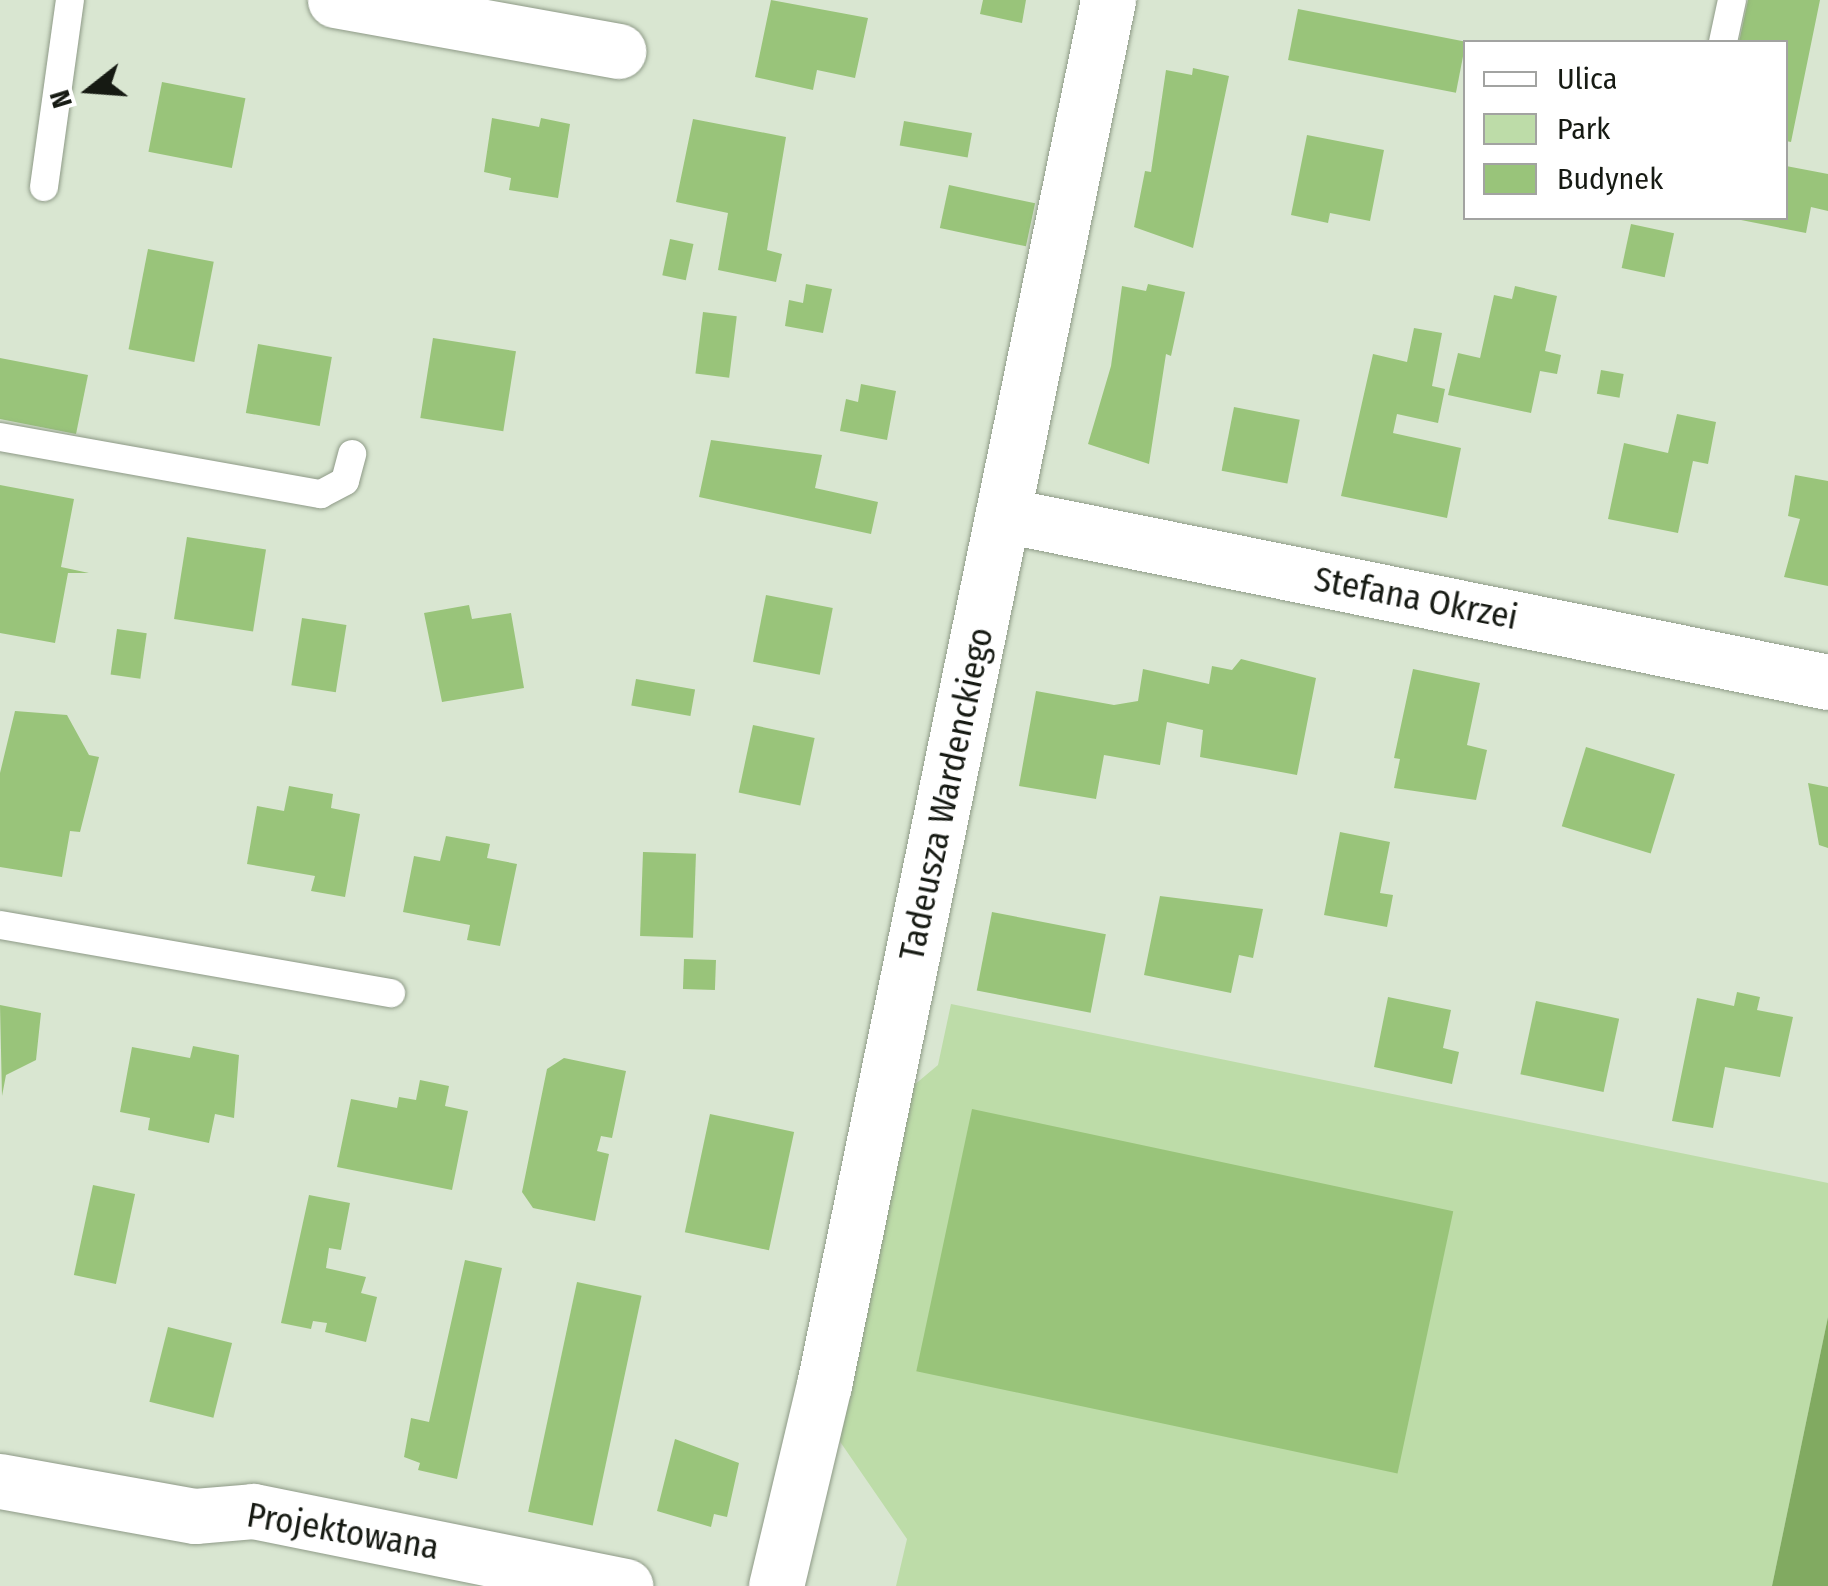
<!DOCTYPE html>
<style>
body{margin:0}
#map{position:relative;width:1828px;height:1586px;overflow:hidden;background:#d9e6d1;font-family:"Fira Sans Condensed",sans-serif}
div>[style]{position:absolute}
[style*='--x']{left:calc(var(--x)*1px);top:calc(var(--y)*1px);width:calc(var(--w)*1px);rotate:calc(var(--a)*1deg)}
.green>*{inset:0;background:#bddca8}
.forest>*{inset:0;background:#81aa61}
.building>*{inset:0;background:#99c47a;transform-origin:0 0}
.roads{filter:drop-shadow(0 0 2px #8e9a87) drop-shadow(0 0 2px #8e9a87)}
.service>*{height:28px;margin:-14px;padding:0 14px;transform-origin:14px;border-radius:14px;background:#fff}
.minor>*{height:55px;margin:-27.5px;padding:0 27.5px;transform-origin:27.5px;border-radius:27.5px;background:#fff}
span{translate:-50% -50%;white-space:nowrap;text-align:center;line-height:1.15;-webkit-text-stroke:8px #fff;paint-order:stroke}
.street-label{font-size:35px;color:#161a13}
.legend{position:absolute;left:1463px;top:40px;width:325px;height:180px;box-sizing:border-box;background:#fff;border:2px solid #a2a3a1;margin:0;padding:12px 18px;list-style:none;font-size:30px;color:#161a13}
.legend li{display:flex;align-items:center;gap:20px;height:50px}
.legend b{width:50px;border:2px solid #a2a3a1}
.north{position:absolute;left:40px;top:40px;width:100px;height:100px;-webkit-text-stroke:8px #fff;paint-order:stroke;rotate:253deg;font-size:28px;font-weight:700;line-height:40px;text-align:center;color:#161a13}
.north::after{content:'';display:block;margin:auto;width:35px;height:45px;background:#161a13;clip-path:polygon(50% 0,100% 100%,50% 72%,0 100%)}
</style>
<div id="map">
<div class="green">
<i style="clip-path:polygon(951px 1004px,1828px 1183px,1828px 1317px,1772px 1586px,896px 1586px,907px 1539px,832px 1430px,901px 1096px,938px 1065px)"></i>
</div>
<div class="forest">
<i style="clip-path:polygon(1828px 1317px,1828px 1586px,1772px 1586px)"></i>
</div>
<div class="building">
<i style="clip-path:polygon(771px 0,868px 18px,855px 78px,817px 70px,813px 90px,755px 77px)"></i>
<i style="clip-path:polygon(983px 0,1026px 0,1022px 23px,980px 14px)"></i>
<i style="clip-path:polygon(1748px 0,1820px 0,1791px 142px,1786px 141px,1786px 42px,1739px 42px)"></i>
<i style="left:1298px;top:9px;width:171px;height:52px;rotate:11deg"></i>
<i style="clip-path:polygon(1193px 68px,1229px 76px,1193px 248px,1134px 227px,1145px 171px,1151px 172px,1166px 70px,1192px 75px)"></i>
<i style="left:162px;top:82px;width:85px;height:71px;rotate:11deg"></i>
<i style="clip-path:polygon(492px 118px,539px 127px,541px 118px,570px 124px,558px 198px,509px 190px,511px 178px,484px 172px)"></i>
<i style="clip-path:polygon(693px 119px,786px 137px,767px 250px,782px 254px,776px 282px,718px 270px,728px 213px,676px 202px)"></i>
<i style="left:904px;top:121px;width:69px;height:25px;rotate:10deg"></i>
<i style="clip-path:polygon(1307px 135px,1384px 150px,1370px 221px,1330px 213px,1328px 223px,1291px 215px)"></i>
<i style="clip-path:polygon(1786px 166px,1828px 174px,1828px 211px,1811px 207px,1806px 233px,1736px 219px,1786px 218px)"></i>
<i style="left:949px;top:185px;width:88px;height:44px;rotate:12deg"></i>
<i style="left:1631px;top:224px;width:44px;height:45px;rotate:12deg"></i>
<i style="left:670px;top:239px;width:24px;height:37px;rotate:12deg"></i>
<i style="left:148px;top:249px;width:67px;height:102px;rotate:11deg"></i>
<i style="clip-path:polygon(806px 284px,832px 289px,823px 333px,785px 326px,789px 300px,803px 303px)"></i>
<i style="clip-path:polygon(1148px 284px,1185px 292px,1171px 356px,1166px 354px,1149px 464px,1088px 444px,1111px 366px,1122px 286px,1146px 291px)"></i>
<i style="clip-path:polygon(1515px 286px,1557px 296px,1545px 351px,1561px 355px,1557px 374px,1540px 371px,1531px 413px,1448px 395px,1458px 353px,1480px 358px,1494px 295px,1512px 299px)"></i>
<i style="left:703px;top:312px;width:34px;height:62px;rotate:7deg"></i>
<i style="clip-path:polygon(1414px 328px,1442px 333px,1432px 386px,1445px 389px,1438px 423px,1397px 414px,1393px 433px,1461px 448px,1447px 518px,1341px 496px,1373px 354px,1407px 362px)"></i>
<i style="left:433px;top:338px;width:84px;height:81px;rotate:9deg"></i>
<i style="left:258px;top:344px;width:75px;height:70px;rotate:10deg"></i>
<i style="clip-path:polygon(0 358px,88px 375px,76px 434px,0 419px)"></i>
<i style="left:1601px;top:370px;width:23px;height:24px;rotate:10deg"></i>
<i style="clip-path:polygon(861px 384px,896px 391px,887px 440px,840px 431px,846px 399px,858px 402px)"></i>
<i style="left:1234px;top:407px;width:67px;height:65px;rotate:11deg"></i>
<i style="clip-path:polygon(1677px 414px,1716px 422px,1708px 464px,1693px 461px,1678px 533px,1608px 519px,1624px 443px,1668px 453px)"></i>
<i style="clip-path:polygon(711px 440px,822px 455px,815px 488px,878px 502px,871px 534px,699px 497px)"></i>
<i style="clip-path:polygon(1795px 475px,1828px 481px,1828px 586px,1784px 577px,1800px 519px,1788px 516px)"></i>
<i style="clip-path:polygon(0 485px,74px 499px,61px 567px,89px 573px,68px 573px,55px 643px,0 633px)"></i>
<i style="left:187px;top:537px;width:80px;height:83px;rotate:9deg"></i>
<i style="left:766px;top:595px;width:68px;height:68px;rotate:11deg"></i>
<i style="clip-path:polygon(469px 605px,472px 619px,511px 613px,524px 688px,442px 702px,424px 613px)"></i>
<i style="left:302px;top:618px;width:45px;height:68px;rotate:9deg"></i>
<i style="left:117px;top:629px;width:30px;height:46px;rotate:8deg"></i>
<i style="clip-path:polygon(1241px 659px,1316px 678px,1297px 775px,1200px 757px,1203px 730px,1167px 722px,1160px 765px,1104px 755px,1096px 799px,1019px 786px,1036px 691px,1114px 705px,1138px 701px,1143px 669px,1209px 684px,1212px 666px,1232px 670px)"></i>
<i style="clip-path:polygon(1413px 669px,1480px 683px,1467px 745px,1487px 750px,1476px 800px,1394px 788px,1400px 759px,1394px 758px)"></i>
<i style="left:636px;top:679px;width:60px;height:27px;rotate:10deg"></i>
<i style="clip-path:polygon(15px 711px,67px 715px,89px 755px,99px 757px,80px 832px,70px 831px,62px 877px,0 867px,0 773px)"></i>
<i style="left:753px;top:725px;width:63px;height:69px;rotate:12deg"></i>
<i style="left:1586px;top:747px;width:93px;height:83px;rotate:17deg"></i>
<i style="clip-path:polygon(1808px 783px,1828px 787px,1828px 848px,1819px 845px)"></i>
<i style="clip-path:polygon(289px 786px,333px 794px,331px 808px,360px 814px,345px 897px,311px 891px,315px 876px,247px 864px,257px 806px,284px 811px)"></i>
<i style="clip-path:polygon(1340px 832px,1390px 842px,1380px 893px,1393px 895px,1387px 927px,1324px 915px)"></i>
<i style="clip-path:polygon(446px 836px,490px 844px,487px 858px,517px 864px,500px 946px,467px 940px,470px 925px,403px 912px,414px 856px,440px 861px)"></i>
<i style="left:643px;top:852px;width:53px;height:84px;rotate:2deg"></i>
<i style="clip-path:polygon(1160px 896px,1263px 909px,1253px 958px,1239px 955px,1231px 993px,1144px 975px)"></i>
<i style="left:992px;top:912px;width:116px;height:80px;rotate:11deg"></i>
<i style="left:684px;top:959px;width:32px;height:30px;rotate:2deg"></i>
<i style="clip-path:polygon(1737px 992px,1760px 997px,1757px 1010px,1793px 1017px,1780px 1077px,1725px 1067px,1713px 1128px,1672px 1121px,1697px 998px,1734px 1006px)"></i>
<i style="clip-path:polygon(1388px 997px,1451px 1010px,1443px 1048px,1459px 1052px,1452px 1084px,1374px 1067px)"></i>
<i style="left:1536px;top:1001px;width:85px;height:75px;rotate:12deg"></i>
<i style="clip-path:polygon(0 1005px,41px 1013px,36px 1060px,6px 1075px,2px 1096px)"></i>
<i style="clip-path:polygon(193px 1046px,239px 1055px,234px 1118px,215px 1114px,209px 1143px,148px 1130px,150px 1118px,120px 1112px,132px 1047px,190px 1058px)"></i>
<i style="clip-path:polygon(564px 1058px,626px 1071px,612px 1138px,601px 1136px,597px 1151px,609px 1154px,595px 1221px,533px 1208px,522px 1192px,547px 1069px)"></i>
<i style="clip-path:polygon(420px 1080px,449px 1086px,445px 1106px,468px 1111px,452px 1190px,337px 1167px,351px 1099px,397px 1108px,399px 1097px,416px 1100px)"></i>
<i style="left:972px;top:1109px;width:492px;height:268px;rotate:12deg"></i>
<i style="left:710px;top:1114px;width:86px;height:121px;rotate:12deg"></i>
<i style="left:93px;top:1185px;width:43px;height:92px;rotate:12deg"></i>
<i style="clip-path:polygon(309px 1195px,350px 1203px,341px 1250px,329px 1248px,326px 1268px,366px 1277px,361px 1293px,377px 1297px,366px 1342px,325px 1332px,327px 1323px,313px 1321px,311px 1329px,281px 1323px)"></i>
<i style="clip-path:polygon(465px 1260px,502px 1268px,457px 1479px,418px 1470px,420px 1463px,404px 1457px,411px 1418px,429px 1422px)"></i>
<i style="left:577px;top:1282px;width:66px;height:235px;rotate:12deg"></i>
<i style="left:168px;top:1327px;width:66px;height:77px;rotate:14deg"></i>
<i style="clip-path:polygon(675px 1439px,739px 1463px,727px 1517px,714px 1514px,711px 1527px,657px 1511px)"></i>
</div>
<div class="roads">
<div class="service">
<i style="--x:1723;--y:42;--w:43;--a:-77.9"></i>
<i style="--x:44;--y:187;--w:189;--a:-82.1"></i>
<i style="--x:0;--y:437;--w:326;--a:10.1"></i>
<i style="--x:321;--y:494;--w:27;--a:-28"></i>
<i style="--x:345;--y:481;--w:28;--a:-75"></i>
<i style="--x:0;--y:925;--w:397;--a:9.9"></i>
</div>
<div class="minor">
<i style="--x:335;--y:0;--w:288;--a:10.2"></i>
<i style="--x:1004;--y:515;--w:841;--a:11.46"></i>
<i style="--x:0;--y:1481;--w:198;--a:10.2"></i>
<i style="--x:195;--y:1516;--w:58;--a:-4.9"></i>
<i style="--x:253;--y:1511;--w:380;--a:11.4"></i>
<i style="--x:776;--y:1586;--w:207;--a:-76.6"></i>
<i style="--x:824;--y:1385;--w:1414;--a:-78.41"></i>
</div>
</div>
<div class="street-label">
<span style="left:1416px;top:598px;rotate:11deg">Stefana Okrzei</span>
<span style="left:946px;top:794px;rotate:-78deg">Tadeusza Wardenckiego</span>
<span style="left:343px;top:1531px;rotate:10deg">Projektowana</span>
</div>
<ul class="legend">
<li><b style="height:12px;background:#fff"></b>Ulica</li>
<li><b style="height:28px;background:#bddca8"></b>Park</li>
<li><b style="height:28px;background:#99c47a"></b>Budynek</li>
</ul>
<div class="north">N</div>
</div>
